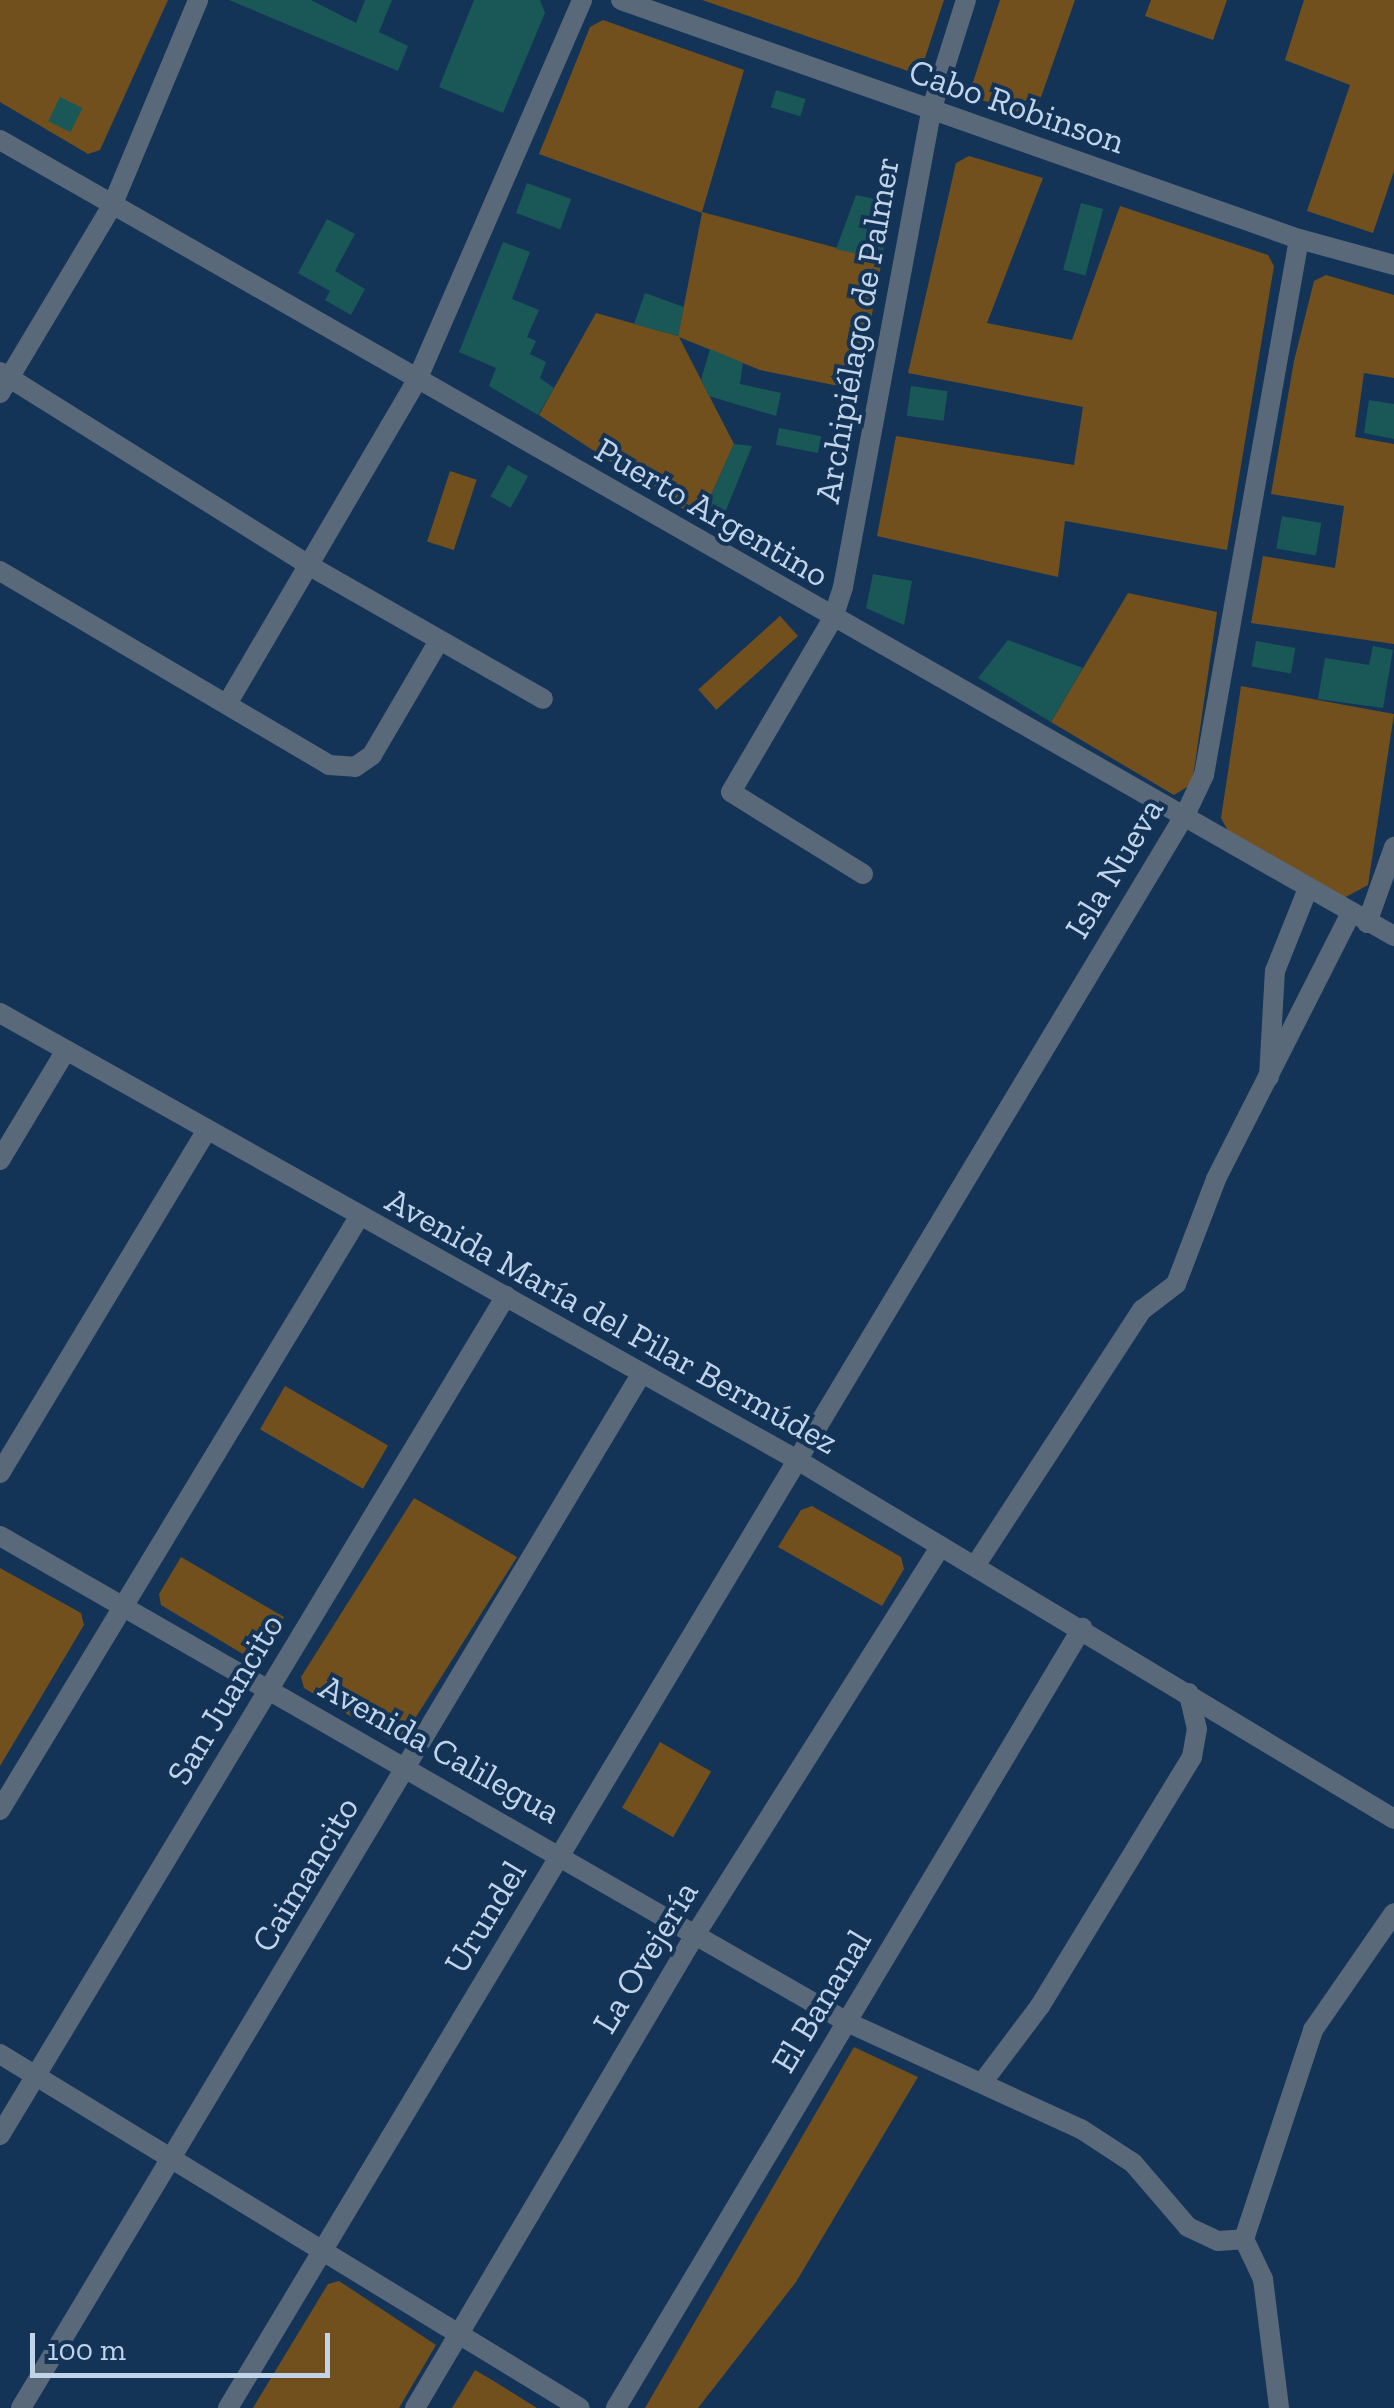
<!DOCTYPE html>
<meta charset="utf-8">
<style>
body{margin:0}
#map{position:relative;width:1394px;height:2408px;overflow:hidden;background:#143457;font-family:"Zilla Slab",serif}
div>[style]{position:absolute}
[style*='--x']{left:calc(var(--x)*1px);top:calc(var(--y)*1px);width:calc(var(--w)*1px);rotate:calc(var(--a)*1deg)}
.green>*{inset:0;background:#72501d;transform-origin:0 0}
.building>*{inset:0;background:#195857;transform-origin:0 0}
.minor>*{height:20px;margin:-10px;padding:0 10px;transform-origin:10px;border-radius:10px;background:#5a697a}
span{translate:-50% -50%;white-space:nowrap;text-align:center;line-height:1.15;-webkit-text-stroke:8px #143457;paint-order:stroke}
.street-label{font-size:35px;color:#c1d4ea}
.scale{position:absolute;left:30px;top:2333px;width:300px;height:45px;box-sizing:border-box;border:5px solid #c1d4ea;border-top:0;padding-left:12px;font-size:30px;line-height:35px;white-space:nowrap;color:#c1d4ea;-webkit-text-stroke:8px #143457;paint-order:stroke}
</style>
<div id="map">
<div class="green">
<i style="clip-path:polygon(0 0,168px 0,100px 150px,88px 154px,0 102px)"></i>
<i style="clip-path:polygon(702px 0,944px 0,922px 67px,911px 72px)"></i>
<i style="clip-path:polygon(1000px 0,1075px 0,1034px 117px,978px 99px,971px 88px)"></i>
<i style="clip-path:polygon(1151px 0,1227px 0,1213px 40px,1145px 16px)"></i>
<i style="clip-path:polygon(1304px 0,1394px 0,1394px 171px,1373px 233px,1307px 211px,1350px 85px,1285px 60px)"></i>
<i style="clip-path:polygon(603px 20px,744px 70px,702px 212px,882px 260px,858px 390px,760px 370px,679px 337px,734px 444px,700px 520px,539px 415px,596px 313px,678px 336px,702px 213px,539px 154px,590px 27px)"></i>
<i style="clip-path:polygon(969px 156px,1043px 178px,987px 323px,1072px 340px,1120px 206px,1268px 255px,1274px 266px,1227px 550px,1065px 521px,1058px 577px,877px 536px,896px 436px,1074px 465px,1083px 407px,908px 373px,956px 163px)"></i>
<i style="clip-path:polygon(1326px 275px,1394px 295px,1394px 378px,1364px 373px,1355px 437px,1394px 444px,1394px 644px,1251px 623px,1263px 556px,1335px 568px,1344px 506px,1271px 494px,1294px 361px,1314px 281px)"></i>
<i style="left:450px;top:471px;width:28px;height:74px;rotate:18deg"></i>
<i style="clip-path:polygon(1128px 593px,1217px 612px,1192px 784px,1174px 795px,1051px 722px)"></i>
<i style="left:780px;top:616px;width:27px;height:110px;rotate:48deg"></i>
<i style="clip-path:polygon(1241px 686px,1394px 714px,1368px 885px,1344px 898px,1228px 831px,1221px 818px)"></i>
<i style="left:285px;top:1386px;width:119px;height:50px;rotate:30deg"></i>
<i style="clip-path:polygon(414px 1498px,517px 1557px,404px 1736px,390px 1740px,304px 1688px,301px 1677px)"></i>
<i style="clip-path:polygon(812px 1506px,901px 1557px,904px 1569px,882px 1606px,778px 1547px,801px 1510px)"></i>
<i style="clip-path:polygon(181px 1557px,284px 1617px,262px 1653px,248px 1657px,161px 1605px,159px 1594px)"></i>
<i style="clip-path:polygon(0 1568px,81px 1613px,84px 1625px,0 1766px)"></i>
<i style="left:660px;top:1742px;width:59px;height:76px;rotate:30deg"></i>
<i style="clip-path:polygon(854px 2047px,918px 2077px,796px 2282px,698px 2408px,645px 2408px)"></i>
<i style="clip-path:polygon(339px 2281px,436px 2345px,399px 2408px,253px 2408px,328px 2284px)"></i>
<i style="clip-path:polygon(475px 2370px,497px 2383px,537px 2408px,452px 2408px)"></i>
</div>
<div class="building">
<i style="clip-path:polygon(229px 0,311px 0,356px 23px,365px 0,392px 0,379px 32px,408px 46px,398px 71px)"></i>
<i style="clip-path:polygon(474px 0,540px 0,545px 13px,503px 113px,439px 87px)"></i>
<i style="left:776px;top:90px;width:31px;height:18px;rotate:17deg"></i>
<i style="left:60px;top:97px;width:25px;height:27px;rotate:26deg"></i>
<i style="left:527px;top:183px;width:47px;height:32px;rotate:20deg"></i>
<i style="clip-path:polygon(856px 195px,890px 202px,882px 260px,836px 249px)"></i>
<i style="left:1081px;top:203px;width:23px;height:69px;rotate:15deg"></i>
<i style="clip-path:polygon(327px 219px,355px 234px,335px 271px,365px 289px,351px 315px,325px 300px,330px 291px,298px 273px)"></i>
<i style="clip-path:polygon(503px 242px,530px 252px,512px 299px,539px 310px,527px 337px,536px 341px,530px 354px,546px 362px,540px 378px,554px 388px,538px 415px,489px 386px,496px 368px,459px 352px)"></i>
<i style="clip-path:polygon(645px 293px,684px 307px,678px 336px,634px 324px)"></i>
<i style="clip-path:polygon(710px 349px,743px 363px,740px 384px,781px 393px,776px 416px,709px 396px,701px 380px)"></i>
<i style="left:911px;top:386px;width:37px;height:30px;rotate:8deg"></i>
<i style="clip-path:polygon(1369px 400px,1394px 404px,1394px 439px,1364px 433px)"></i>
<i style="left:779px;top:428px;width:43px;height:17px;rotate:11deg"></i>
<i style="clip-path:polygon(734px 444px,752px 446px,718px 530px,700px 520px)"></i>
<i style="left:508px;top:465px;width:23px;height:36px;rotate:29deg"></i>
<i style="left:1282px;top:516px;width:40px;height:33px;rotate:10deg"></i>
<i style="clip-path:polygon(873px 574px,912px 581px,904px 625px,866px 608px)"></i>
<i style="clip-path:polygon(1008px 640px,1083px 668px,1051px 722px,978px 678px)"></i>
<i style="left:1256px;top:641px;width:40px;height:26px;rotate:10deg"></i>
<i style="clip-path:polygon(1373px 646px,1393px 650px,1383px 708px,1318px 699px,1325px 658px,1369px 665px)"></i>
</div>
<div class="minor">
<i style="--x:621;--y:0;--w:719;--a:19.42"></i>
<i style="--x:1299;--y:239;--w:98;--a:15.3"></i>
<i style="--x:0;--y:140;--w:1605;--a:29.73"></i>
<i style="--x:0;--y:372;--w:366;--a:32"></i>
<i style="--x:310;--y:566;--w:268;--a:29.7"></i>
<i style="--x:0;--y:393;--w:218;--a:-59.1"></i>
<i style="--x:112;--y:206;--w:223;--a:-67.3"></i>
<i style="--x:0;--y:571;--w:382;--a:30.5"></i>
<i style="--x:329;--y:765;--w:26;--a:4"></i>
<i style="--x:355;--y:767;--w:21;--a:-35"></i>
<i style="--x:372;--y:755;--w:132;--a:-59.6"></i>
<i style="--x:227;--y:704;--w:376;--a:-59.6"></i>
<i style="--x:417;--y:380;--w:414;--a:-66.5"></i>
<i style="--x:863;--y:874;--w:155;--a:-148.2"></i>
<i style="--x:731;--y:792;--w:202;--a:-59.6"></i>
<i style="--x:833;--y:618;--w:33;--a:-72"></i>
<i style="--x:843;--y:587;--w:484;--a:-79.5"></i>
<i style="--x:931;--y:111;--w:116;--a:-72.5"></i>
<i style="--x:1367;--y:923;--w:81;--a:-70.4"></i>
<i style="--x:0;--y:1013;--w:916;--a:29.28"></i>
<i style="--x:799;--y:1461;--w:694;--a:31.03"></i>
<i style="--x:1269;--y:1077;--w:106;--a:-86.8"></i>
<i style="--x:1275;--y:971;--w:86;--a:-68.2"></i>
<i style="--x:0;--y:1160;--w:128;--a:-59"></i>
<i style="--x:0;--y:1473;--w:401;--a:-58.9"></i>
<i style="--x:0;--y:1536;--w:977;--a:29.85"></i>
<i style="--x:847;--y:2022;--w:257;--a:24.6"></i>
<i style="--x:1081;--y:2129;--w:62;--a:33.2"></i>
<i style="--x:1133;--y:2163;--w:84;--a:49.3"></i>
<i style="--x:1188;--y:2227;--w:33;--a:25"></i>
<i style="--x:1218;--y:2241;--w:26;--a:-4"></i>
<i style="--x:1244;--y:2239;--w:44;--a:64.6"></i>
<i style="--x:1263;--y:2279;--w:130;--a:82.9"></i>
<i style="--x:975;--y:1566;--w:306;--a:-56.9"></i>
<i style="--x:1142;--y:1310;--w:43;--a:-37.4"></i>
<i style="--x:1176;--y:1284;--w:112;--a:-69.1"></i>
<i style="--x:1216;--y:1179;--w:298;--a:-63.1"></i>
<i style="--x:0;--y:1810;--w:693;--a:-58.81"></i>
<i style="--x:0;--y:2054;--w:679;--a:31.4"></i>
<i style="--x:985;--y:2079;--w:91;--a:-53"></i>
<i style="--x:1040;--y:2006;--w:292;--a:-58.6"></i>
<i style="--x:1192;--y:1757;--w:28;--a:-80"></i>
<i style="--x:1197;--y:1729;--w:37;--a:-103"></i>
<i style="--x:0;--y:2135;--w:980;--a:-58.91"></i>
<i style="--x:1244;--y:2239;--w:220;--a:-71.7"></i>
<i style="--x:1313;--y:2030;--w:142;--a:-55.3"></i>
<i style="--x:21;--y:2408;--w:1207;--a:-59.04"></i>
<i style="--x:228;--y:2408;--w:1861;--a:-59.01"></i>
<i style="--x:1186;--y:813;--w:42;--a:-64.7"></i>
<i style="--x:1204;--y:775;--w:544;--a:-79.95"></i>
<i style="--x:415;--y:2408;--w:550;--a:-59.38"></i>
<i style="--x:695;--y:1935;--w:460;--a:-57.7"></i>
<i style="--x:616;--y:2408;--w:909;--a:-59.14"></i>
</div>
<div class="street-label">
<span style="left:1017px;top:106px;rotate:19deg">Cabo Robinson</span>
<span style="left:857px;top:330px;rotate:-80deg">Archipiélago de Palmer</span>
<span style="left:712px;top:512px;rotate:30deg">Puerto Argentino</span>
<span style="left:1114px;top:868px;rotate:-59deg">Isla Nueva</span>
<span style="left:612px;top:1321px;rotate:29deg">Avenida María del Pilar Bermúdez</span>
<span style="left:225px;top:1699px;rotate:-59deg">San Juancito</span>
<span style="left:440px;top:1749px;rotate:29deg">Avenida Calilegua</span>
<span style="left:305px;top:1874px;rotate:-59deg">Caimancito</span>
<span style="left:485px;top:1917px;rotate:-59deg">Urundel</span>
<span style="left:645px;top:1957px;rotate:-59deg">La Ovejería</span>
<span style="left:821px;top:2001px;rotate:-59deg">El Bananal</span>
</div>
<div class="scale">100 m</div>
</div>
